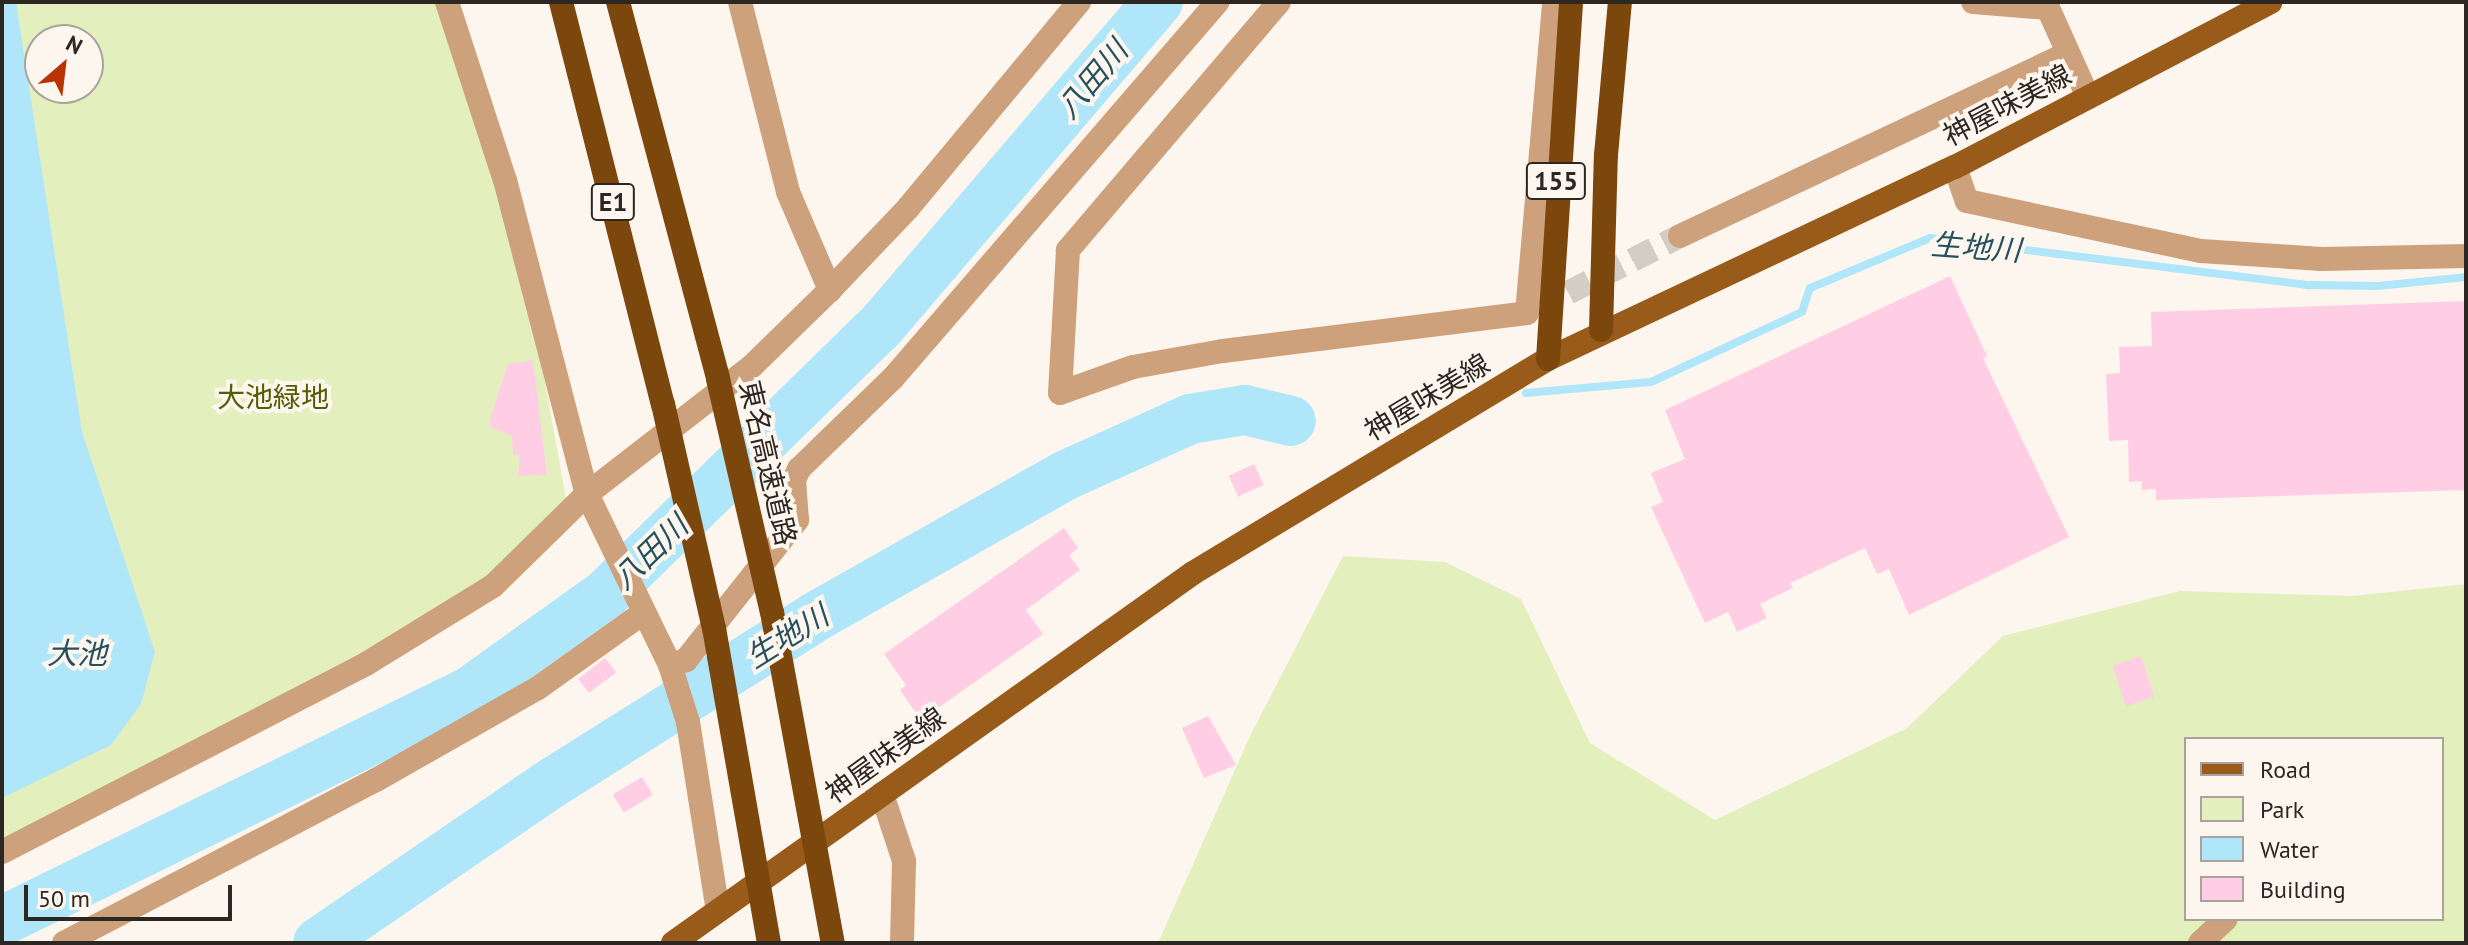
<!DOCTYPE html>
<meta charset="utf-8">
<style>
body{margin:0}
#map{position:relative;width:2468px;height:945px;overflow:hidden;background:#fdf6ef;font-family:"PT Sans","Noto Sans JP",sans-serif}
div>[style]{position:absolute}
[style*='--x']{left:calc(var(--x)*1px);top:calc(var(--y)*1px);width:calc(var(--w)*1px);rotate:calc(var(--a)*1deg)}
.green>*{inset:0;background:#e3f0be}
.water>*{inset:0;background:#b0e6fa}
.stream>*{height:8px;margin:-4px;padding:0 4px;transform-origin:4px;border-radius:4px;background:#b0e6fa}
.river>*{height:50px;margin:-25px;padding:0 25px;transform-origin:25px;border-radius:25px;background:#b0e6fa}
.building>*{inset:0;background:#ffcee4;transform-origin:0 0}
.minor-tunnel>*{height:24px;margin-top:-12px;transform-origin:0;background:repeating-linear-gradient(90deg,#d3cdc6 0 24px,transparent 0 36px)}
.minor>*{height:24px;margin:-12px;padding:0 12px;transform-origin:12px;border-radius:12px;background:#cda17b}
.major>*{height:24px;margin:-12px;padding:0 12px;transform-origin:12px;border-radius:12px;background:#985b1a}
.highway>*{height:24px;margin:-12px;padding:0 12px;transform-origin:12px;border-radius:12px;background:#7b470d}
.highway-bridge>*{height:24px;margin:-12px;padding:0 12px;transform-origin:12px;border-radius:12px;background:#7b470d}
span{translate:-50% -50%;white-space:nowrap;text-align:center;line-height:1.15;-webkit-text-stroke:8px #fdf6ef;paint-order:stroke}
.shield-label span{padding:2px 6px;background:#fdf6ef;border:2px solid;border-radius:6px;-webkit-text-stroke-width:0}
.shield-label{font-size:26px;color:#2d2721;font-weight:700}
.street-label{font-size:28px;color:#2d2721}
.park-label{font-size:28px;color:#515f03}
.water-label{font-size:30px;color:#25505e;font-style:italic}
.frame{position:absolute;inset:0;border:4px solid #2d2721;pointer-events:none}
.legend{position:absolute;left:2184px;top:737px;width:260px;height:184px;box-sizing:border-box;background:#fdf6ef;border:2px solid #aaa39d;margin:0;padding:10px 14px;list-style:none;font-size:24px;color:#2d2721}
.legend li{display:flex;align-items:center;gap:16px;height:40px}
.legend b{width:40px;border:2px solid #aaa39d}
.north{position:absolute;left:24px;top:24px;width:80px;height:80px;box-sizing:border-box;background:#fdf6ef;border:2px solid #aaa39d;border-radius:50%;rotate:28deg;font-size:22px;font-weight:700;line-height:32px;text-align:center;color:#2d2721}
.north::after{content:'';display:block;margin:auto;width:28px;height:36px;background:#ba3102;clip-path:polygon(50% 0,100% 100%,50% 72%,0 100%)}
.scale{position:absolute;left:24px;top:885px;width:208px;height:36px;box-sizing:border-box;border:4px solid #2d2721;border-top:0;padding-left:10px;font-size:24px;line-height:28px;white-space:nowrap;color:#2d2721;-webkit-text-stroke:6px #fdf6ef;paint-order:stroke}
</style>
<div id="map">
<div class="green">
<i style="clip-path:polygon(evenodd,2px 2px,435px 2px,494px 181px,541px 360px,568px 509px,488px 580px,362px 658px,2px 842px,2px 2px,40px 40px,88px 40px,88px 88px,40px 88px,40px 40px)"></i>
<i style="clip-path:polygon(evenodd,1343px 556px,1445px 562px,1521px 599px,1590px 743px,1715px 820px,1907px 728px,2003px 636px,2180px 591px,2352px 596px,2466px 584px,2466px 943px,1158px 943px,1251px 734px,1343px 556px,2186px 739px,2442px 739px,2442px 919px,2186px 919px,2186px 739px)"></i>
</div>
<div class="water">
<i style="clip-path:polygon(2px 2px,16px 2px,82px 432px,155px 652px,141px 704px,111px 745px,2px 798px)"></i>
</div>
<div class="stream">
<i style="--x:1526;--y:393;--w:125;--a:-5"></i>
<i style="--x:1651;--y:382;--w:166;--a:-24.9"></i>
<i style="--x:1802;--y:312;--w:25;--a:-72"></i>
<i style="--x:1810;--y:288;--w:130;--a:-22.6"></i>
<i style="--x:1930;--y:238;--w:382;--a:7.1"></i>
<i style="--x:2309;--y:285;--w:69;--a:0.8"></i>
<i style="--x:2378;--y:286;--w:88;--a:-5.8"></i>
</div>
<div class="river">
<i style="--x:2;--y:921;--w:520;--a:-26.12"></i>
<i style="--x:469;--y:692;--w:168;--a:-35.6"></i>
<i style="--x:606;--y:594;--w:383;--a:-44.3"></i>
<i style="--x:880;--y:327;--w:428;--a:-49.5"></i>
<i style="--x:318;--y:943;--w:287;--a:-34.4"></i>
<i style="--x:555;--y:781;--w:307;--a:-32.2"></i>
<i style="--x:815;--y:617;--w:286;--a:-29.5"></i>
<i style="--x:1064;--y:476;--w:138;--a:-24.3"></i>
<i style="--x:1190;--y:419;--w:56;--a:-9.3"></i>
<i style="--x:1245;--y:410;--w:47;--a:13.4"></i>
</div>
<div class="building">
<i style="clip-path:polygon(1950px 276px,1987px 356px,1983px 358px,2069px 537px,1909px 615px,1889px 569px,1877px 574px,1865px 548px,1790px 583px,1793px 588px,1760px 604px,1767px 618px,1737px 632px,1728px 612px,1705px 623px,1651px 507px,1663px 502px,1651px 473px,1685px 459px,1665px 410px)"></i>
<i style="clip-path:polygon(2466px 301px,2466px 490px,2156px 500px,2156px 489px,2142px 490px,2142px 481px,2129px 482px,2128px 440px,2109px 441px,2106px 374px,2120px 373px,2119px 347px,2152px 346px,2151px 312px)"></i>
<i style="clip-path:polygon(533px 360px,547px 475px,518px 476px,520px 455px,513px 455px,512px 436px,490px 427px,491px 415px,508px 364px)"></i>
<i style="left:1254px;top:464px;width:23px;height:28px;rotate:65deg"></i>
<i style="clip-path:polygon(1064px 528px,1078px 548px,1069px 555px,1080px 570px,1026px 610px,1043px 634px,921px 720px,900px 690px,906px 685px,884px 654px)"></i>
<i style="left:2141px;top:656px;width:43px;height:30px;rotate:72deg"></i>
<i style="left:605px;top:658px;width:18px;height:34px;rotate:52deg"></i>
<i style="clip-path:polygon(1208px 716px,1236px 765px,1204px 778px,1182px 728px)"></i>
<i style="left:642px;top:777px;width:21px;height:34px;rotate:59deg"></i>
</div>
<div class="minor-tunnel">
<i style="--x:1536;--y:309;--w:161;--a:-26.9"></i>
</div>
<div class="minor">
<i style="--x:447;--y:2;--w:187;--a:72"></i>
<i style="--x:505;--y:180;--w:325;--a:75.4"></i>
<i style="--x:587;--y:494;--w:190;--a:64.1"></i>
<i style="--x:670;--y:665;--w:60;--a:72.5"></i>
<i style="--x:688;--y:722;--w:191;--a:81"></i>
<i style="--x:740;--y:2;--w:196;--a:75.8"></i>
<i style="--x:788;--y:192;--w:107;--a:66.8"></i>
<i style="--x:1279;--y:2;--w:326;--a:130.4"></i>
<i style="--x:1068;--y:250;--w:143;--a:93.2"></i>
<i style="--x:1060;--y:393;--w:77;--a:-19.6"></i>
<i style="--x:1133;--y:367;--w:91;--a:-10.1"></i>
<i style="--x:1223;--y:351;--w:306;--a:-7.1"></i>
<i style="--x:1527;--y:313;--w:312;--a:-85"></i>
<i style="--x:1973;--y:2;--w:75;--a:4.6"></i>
<i style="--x:2048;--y:8;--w:98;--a:65.8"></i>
<i style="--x:1955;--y:167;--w:36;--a:71"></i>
<i style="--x:1967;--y:201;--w:239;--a:12.1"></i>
<i style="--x:2201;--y:251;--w:121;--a:3.8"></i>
<i style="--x:2322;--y:259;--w:144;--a:-1.2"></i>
<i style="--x:1680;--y:236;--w:427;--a:-25.2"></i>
<i style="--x:670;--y:665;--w:17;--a:-17"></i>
<i style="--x:686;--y:660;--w:179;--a:-51.6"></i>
<i style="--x:797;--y:520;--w:40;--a:-94.3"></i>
<i style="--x:794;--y:480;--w:12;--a:-66"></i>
<i style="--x:799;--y:469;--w:131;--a:-44.1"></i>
<i style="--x:893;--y:378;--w:497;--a:-49.2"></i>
<i style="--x:882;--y:794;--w:71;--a:71.8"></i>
<i style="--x:904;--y:861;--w:82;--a:91.4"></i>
<i style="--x:2;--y:852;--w:410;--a:-27.3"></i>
<i style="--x:366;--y:664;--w:149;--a:-31.6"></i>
<i style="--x:493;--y:586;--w:132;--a:-44.4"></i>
<i style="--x:587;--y:494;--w:209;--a:-37.8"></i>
<i style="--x:752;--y:366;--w:109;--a:-44.3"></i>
<i style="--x:830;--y:290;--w:113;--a:-46.4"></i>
<i style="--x:908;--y:208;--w:268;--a:-50.3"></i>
<i style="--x:64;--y:943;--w:352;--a:-27.6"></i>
<i style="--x:376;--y:780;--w:186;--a:-29.6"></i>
<i style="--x:538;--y:688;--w:129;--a:-35.5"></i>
<i style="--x:2200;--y:943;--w:35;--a:-43"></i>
</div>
<div class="major">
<i style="--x:673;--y:943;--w:638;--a:-35.43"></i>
<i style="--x:1193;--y:573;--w:415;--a:-31.1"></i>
<i style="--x:1548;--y:359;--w:450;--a:-25.3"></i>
<i style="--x:1955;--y:167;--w:356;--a:-27.6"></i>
</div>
<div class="highway">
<i style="--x:561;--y:2;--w:415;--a:75.8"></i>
<i style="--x:618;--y:2;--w:390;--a:75.1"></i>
<i style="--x:1601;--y:330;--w:175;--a:-88.4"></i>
<i style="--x:1606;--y:155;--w:154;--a:-84.8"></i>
<i style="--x:1548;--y:359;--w:358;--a:-86.3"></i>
</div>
<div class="highway-bridge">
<i style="--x:718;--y:379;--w:239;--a:77"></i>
<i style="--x:772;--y:612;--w:337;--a:79.6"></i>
<i style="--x:663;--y:404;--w:230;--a:77.2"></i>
<i style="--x:714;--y:628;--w:320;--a:80.1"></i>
</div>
<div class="shield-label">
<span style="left:1556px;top:181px">155</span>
<span style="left:613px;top:202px">E1</span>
</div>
<div class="street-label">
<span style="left:2007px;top:105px;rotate:-28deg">神屋味美線</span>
<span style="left:1427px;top:397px;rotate:-31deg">神屋味美線</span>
<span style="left:768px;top:463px;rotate:77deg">東名高速道路</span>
<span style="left:885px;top:755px;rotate:-36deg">神屋味美線</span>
</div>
<div class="park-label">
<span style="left:273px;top:397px">大池緑地</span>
</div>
<div class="water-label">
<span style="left:1092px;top:79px;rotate:-50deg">八田川</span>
<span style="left:1976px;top:247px;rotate:4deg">生地川</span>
<span style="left:650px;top:552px;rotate:-44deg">八田川</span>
<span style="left:787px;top:636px;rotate:-32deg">生地川</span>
<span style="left:77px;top:653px">大池</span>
</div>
<div class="frame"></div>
<ul class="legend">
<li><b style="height:10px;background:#985b1a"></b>Road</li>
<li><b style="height:22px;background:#e3f0be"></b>Park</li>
<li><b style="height:22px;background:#b0e6fa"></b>Water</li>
<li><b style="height:22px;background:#ffcee4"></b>Building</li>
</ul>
<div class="north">N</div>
<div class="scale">50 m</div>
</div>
